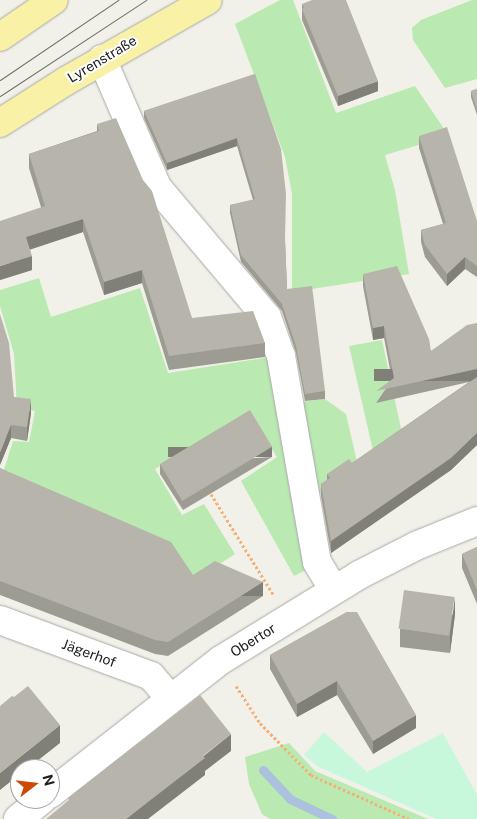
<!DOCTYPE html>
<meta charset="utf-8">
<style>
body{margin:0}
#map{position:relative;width:477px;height:819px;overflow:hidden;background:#f1f1e9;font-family:"Public Sans",sans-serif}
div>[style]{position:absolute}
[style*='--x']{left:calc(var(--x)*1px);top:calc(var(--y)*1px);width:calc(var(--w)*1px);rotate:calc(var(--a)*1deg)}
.grass>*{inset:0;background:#bae9b1}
.park>*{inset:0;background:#c8f8dc}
.stream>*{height:9px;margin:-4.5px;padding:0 4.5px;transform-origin:4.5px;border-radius:4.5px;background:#abc1dd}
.path>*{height:3px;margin-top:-1.5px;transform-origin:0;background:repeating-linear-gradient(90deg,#f6ae75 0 2.5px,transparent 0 5px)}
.roads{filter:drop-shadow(0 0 1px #a8a8a8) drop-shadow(0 0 1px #a8a8a8)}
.minor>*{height:28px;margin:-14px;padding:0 14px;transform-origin:14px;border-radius:14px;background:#fff}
.major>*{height:28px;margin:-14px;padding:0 14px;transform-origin:14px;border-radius:14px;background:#f9f1a6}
.tram>*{height:1px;margin:-0.5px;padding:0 0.5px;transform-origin:0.5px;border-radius:0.5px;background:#6f6f6f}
.wall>*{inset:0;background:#9d9c93}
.shaded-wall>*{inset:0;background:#807f78;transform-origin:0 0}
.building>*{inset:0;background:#b7b5ab;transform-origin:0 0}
span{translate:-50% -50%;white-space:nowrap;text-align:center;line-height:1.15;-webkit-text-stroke:4px #fff;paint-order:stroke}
.street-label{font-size:14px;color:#212121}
.north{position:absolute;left:10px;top:759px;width:50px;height:50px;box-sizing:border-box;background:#fff;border:1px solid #a6a6a6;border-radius:50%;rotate:74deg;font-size:14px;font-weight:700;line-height:20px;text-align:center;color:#212121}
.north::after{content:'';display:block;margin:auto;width:18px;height:22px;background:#cd4906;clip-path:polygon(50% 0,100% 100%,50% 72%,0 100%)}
</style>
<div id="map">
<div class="grass">
<i style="clip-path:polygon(280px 0,293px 0,336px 113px,415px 86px,449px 136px,385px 155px,395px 190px,409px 274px,292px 292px,292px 194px,285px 157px,235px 24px)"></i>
<i style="clip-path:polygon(472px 0,477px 0,477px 79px,445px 88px,413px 40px,412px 28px,421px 20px)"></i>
<i style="clip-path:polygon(39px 278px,51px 317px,140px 288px,168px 373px,271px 357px,310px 568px,294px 576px,241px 481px,277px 457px,250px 415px,155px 469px,182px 515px,204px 504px,235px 554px,192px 582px,1px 479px,13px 441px,29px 442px,35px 411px,17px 408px,14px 354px,0 306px,0 290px)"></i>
<i style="clip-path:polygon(382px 340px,403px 438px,374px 455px,349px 346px)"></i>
<i style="clip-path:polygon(325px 399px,346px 414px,358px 466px,315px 497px,301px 402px)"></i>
<i style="clip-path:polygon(289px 743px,315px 771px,428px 819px,270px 819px,262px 814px,249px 784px,245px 757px)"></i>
</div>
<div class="park">
<i style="clip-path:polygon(324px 732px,367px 772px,443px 733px,477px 795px,477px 819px,436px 819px,317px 766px,304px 755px)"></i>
</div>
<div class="stream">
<i style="--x:263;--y:770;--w:40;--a:47"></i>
<i style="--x:290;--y:799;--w:47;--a:25.5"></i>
</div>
<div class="path">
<i style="--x:211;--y:494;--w:118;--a:58.2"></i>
<i style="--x:236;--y:686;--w:44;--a:57"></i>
<i style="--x:260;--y:723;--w:73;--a:45.6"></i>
<i style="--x:311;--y:775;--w:107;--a:24.2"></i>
</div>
<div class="roads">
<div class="minor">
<i style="--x:102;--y:59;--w:139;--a:66.7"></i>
<i style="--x:157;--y:187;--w:170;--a:49.8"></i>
<i style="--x:267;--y:317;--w:41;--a:70.3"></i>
<i style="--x:281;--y:356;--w:209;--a:80.1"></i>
<i style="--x:317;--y:562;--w:31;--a:59"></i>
<i style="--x:0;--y:620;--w:161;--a:20.3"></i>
<i style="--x:151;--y:676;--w:29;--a:49"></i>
<i style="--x:50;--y:794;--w:217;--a:-38.1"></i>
<i style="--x:221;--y:660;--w:162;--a:-31.6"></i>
<i style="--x:359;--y:575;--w:66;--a:-27"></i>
<i style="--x:418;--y:545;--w:64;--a:-22.1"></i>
<i style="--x:18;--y:819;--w:32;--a:-39"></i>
</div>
<div class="major">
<i style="--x:0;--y:37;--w:65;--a:-34.4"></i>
<i style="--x:0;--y:123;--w:78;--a:-32.5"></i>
<i style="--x:66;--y:81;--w:163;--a:-29.7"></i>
</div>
</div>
<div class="tram">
<i style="--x:0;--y:80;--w:143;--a:-34.1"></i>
<i style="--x:0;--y:96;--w:175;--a:-33.3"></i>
</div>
<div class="wall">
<i style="clip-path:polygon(302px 4px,378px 91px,338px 106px,302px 20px)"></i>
<i style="clip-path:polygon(255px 74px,285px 241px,287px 289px,325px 391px,325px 399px,305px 401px,296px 353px,282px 311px,241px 262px,230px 213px,230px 205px,253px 200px,237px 146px,167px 170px,144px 118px,144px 111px)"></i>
<i style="clip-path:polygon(477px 89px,477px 115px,471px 97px,471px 91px)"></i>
<i style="clip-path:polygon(97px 124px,192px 318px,265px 343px,265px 357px,169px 370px,142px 283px,104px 295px,83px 232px,30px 249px,32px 270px,0 280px,41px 207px,29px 168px,29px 154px,97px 131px)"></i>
<i style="clip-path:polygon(419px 136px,477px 221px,477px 277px,465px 269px,447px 286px,425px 257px,421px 242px,421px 230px,443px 224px,419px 148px)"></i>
<i style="clip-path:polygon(363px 274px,431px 351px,477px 323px,477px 445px,451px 470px,331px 553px,321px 496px,321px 484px,327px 480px,327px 474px,352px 463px,469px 382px,376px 403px,392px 380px,384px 338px,373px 340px,363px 286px)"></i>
<i style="clip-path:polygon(14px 397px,31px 413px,27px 441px,11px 438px,0 465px)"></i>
<i style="clip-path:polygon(272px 457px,183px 510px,160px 474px,160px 464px)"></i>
<i style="clip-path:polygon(0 468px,193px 575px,263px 596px,168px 656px,155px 654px,0 595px)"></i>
<i style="clip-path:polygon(477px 547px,477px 604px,462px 568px,462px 554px)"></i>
<i style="clip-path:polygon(347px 612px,416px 728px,373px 754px,337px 695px,297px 717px,270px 669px,270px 655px)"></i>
<i style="clip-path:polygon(455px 614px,450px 653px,400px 647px,400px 629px)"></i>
</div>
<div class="shaded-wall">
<i style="clip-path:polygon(378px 81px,378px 91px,338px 106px,338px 96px)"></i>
<i style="clip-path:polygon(237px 138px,237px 146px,167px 170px,167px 163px)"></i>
<i style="clip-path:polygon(83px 219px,83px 232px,26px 251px,26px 237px)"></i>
<i style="clip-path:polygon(32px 256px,32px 270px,0 280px,0 266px)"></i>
<i style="clip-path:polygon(465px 257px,465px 269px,447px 286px,447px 274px)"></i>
<i style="clip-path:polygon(142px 270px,142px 283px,104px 295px,104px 282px)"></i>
<i style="clip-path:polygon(384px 326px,384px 338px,373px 340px,373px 328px)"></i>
<i style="left:477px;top:369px;width:12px;height:103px;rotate:90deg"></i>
<i style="clip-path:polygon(31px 399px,31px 413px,27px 441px,27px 427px)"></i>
<i style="clip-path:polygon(11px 425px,11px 438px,0 465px,0 452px)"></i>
<i style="clip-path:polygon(477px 433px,477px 445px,451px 470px,331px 553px,331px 541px)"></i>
<i style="left:272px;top:447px;width:10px;height:104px;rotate:90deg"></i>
<i style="left:263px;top:582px;width:14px;height:112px;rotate:90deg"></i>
<i style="clip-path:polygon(455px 597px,455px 614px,450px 653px,450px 635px)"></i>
<i style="clip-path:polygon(337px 681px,337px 695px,297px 717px,297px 704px)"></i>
<i style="clip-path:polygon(416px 715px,416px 728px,373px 754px,373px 741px)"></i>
<i style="clip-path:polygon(60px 725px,60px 743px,27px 769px,20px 769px,20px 774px,0 790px,0 773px)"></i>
<i style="clip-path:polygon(231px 734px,231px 751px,205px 771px,205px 775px,148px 819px,126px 819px)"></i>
</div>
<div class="building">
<i style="clip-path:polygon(312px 0,346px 0,378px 81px,338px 96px,302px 9px,304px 8px,302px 4px)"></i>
<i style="clip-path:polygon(255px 74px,281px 149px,286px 194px,285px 238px,287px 289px,312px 286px,325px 391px,305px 394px,296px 346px,282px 304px,241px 255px,230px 205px,255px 199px,237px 138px,167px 163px,144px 111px)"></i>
<i style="clip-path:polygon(477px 89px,477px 110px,471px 91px)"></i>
<i style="clip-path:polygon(116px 118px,143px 180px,152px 191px,192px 318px,253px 311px,265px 343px,169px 356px,142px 270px,104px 282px,83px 219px,26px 237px,32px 256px,0 266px,0 221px,45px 206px,29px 154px,99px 131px,97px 124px)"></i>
<i style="clip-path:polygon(447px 127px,477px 221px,477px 266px,465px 257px,447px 274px,425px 245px,421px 230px,446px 223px,419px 136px)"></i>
<i style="clip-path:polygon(397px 266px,429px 339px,431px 351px,467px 325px,477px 323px,477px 369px,376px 391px,394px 378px,384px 326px,373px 328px,363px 274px)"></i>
<i style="clip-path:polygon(0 314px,9px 343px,14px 397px,31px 399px,27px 427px,11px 425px,0 452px)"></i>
<i style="clip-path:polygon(477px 377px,477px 433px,451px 458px,331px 541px,321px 484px,330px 478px,327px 474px,349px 459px,352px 463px)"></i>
<i style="left:250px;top:410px;width:43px;height:105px;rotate:59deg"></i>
<i style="clip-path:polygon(0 468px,171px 542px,193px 575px,215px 561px,263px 582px,168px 642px,155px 640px,0 581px)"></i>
<i style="clip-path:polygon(477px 547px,477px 590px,462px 554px)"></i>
<i style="left:404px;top:590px;width:51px;height:39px;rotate:8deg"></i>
<i style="clip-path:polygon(347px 612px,357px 612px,416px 715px,373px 741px,337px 681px,297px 704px,270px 655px)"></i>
<i style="clip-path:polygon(28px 686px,60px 725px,0 773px,0 706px,12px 696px,14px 697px)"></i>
<i style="clip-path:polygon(200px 695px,231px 734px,203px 756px,205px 758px,126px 819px,46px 819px,69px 800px,68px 798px)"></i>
</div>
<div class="street-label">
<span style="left:102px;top:59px;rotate:-31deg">Lyrenstraße</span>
<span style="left:253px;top:640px;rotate:-32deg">Obertor</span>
<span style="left:89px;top:653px;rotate:20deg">Jägerhof</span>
</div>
<div class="north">N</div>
</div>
